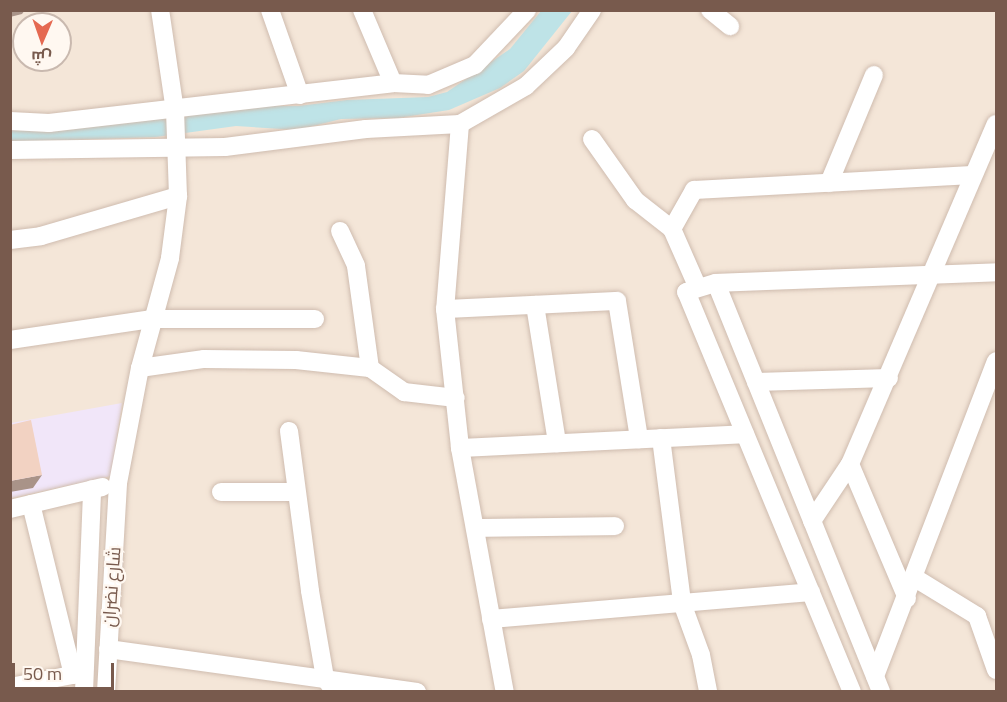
<!DOCTYPE html>
<meta charset="utf-8">
<style>
body{margin:0}
#map{position:relative;width:1007px;height:702px;overflow:hidden;background:#fdf4ea;font-family:"Titillium Web",Cairo,sans-serif}
div>[style]{position:absolute}
[style*='--x']{left:calc(var(--x)*1px);top:calc(var(--y)*1px);width:calc(var(--w)*1px);rotate:calc(var(--a)*1deg)}
.residential>*{inset:0;background:#f4e6d8}
.education>*{inset:0;background:#f1e6f9}
.water>*{inset:0;background:#bee3e7}
.roads{filter:drop-shadow(0 0 2px #cfbcaf) drop-shadow(0 0 2px #cfbcaf)}
.minor>*{height:18px;margin:-9px;padding:0 9px;transform-origin:9px;border-radius:9px;background:#fff}
.shaded-wall>*{inset:0;background:#a99388}
.building>*{inset:0;background:#f2d2c2}
span{translate:-50% -50%;white-space:nowrap;text-align:center;line-height:1.15;-webkit-text-stroke:4.5px #fff8f1;paint-order:stroke}
.street-label{font-size:18px;color:#785a4d}
.frame{position:absolute;inset:0;border:12px solid #785a4d;pointer-events:none}
.north{position:absolute;left:12px;top:12px;width:60px;height:60px;box-sizing:border-box;background:#fff8f1;border:2px solid #c9b9af;border-radius:50%;rotate:182deg;font-size:16px;font-weight:700;line-height:24px;text-align:center;color:#785a4d}
.north::after{content:'';display:block;margin:auto;width:21px;height:27px;background:#e56951;clip-path:polygon(50% 0,100% 100%,50% 72%,0 100%)}
.scale{position:absolute;left:12px;top:663px;width:102px;height:27px;box-sizing:border-box;border:3px solid #785a4d;border-top:0;padding-left:8px;font-size:18px;line-height:21px;white-space:nowrap;color:#785a4d;-webkit-text-stroke:4px #fff8f1;paint-order:stroke}
</style>
<div id="map">
<div class="residential">
<i style="clip-path:polygon(evenodd,11px 11px,996px 11px,996px 691px,11px 691px,11px 11px,24px 24px,60px 24px,60px 60px,24px 60px,24px 24px)"></i>
</div>
<div class="education">
<i style="clip-path:polygon(122px 403px,111px 476px,11px 498px,11px 423px)"></i>
</div>
<div class="water">
<i style="clip-path:polygon(541px 11px,572px 11px,524px 71px,500px 88px,449px 110px,398px 118px,341px 119px,297px 130px,236px 126px,156px 137px,11px 142px,10px 126px,254px 106px,298px 106px,347px 100px,428px 97px,447px 92px,510px 49px)"></i>
</div>
<div class="roads">
<div class="minor">
<i style="--x:270;--y:10;--w:90;--a:70.6"></i>
<i style="--x:362;--y:10;--w:79;--a:67"></i>
<i style="--x:710;--y:10;--w:26;--a:39"></i>
<i style="--x:10;--y:121;--w:39;--a:3"></i>
<i style="--x:49;--y:123;--w:346;--a:-6.6"></i>
<i style="--x:393;--y:83;--w:35;--a:3"></i>
<i style="--x:428;--y:85;--w:51;--a:-23.1"></i>
<i style="--x:475;--y:65;--w:76;--a:-46.6"></i>
<i style="--x:460;--y:124;--w:186;--a:94.6"></i>
<i style="--x:445;--y:309;--w:140;--a:83.8"></i>
<i style="--x:460;--y:448;--w:248;--a:79.6"></i>
<i style="--x:592;--y:139;--w:75;--a:54.8"></i>
<i style="--x:635;--y:200;--w:47;--a:38.1"></i>
<i style="--x:672;--y:229;--w:64;--a:66.2"></i>
<i style="--x:10;--y:150;--w:215;--a:-0.8"></i>
<i style="--x:225;--y:147;--w:142;--a:-7.3"></i>
<i style="--x:366;--y:129;--w:94;--a:-3"></i>
<i style="--x:460;--y:124;--w:76;--a:-29.9"></i>
<i style="--x:526;--y:86;--w:55;--a:-43.5"></i>
<i style="--x:566;--y:48;--w:46;--a:-55.6"></i>
<i style="--x:829;--y:183;--w:117;--a:-67.4"></i>
<i style="--x:672;--y:229;--w:45;--a:-60.6"></i>
<i style="--x:694;--y:190;--w:279;--a:-3.1"></i>
<i style="--x:340;--y:231;--w:38;--a:65"></i>
<i style="--x:356;--y:266;--w:103;--a:82.2"></i>
<i style="--x:10;--y:240;--w:31;--a:-7"></i>
<i style="--x:41;--y:236;--w:143;--a:-16.3"></i>
<i style="--x:716;--y:283;--w:441;--a:68"></i>
<i style="--x:535;--y:305;--w:140;--a:80.9"></i>
<i style="--x:445;--y:309;--w:172;--a:-2.7"></i>
<i style="--x:617;--y:301;--w:140;--a:80.9"></i>
<i style="--x:10;--y:340;--w:144;--a:-8.4"></i>
<i style="--x:152;--y:319;--w:163;--a:0"></i>
<i style="--x:140;--y:368;--w:65;--a:-8"></i>
<i style="--x:204;--y:359;--w:92;--a:0.6"></i>
<i style="--x:296;--y:360;--w:74;--a:6.2"></i>
<i style="--x:370;--y:368;--w:42;--a:35.2"></i>
<i style="--x:404;--y:392;--w:52;--a:6.6"></i>
<i style="--x:756;--y:382;--w:133;--a:-1.7"></i>
<i style="--x:289;--y:431;--w:161;--a:82.5"></i>
<i style="--x:310;--y:591;--w:88;--a:80.2"></i>
<i style="--x:325;--y:678;--w:12;--a:55"></i>
<i style="--x:661;--y:438;--w:166;--a:82.7"></i>
<i style="--x:682;--y:603;--w:55;--a:69.9"></i>
<i style="--x:701;--y:655;--w:38;--a:79"></i>
<i style="--x:460;--y:448;--w:285;--a:-2.8"></i>
<i style="--x:850;--y:464;--w:146;--a:67"></i>
<i style="--x:221;--y:492;--w:74;--a:0"></i>
<i style="--x:31;--y:504;--w:176;--a:76.2"></i>
<i style="--x:10;--y:509;--w:95;--a:-13.4"></i>
<i style="--x:812;--y:521;--w:69;--a:-56.3"></i>
<i style="--x:850;--y:464;--w:370;--a:-66.8"></i>
<i style="--x:475;--y:528;--w:140;--a:-0.8"></i>
<i style="--x:915;--y:578;--w:73;--a:31.5"></i>
<i style="--x:977;--y:616;--w:57;--a:70.6"></i>
<i style="--x:491;--y:619;--w:321;--a:-4.8"></i>
<i style="--x:108;--y:649;--w:312;--a:7.9"></i>
<i style="--x:875;--y:676;--w:337;--a:-69"></i>
<i style="--x:10;--y:687;--w:73;--a:-11"></i>
<i style="--x:84;--y:692;--w:203;--a:-87.7"></i>
<i style="--x:106;--y:692;--w:209;--a:-86.7"></i>
<i style="--x:118;--y:483;--w:117;--a:-79.2"></i>
<i style="--x:140;--y:368;--w:114;--a:-74.7"></i>
<i style="--x:170;--y:258;--w:63;--a:-82.6"></i>
<i style="--x:178;--y:196;--w:85;--a:-92"></i>
<i style="--x:175;--y:111;--w:102;--a:-98.4"></i>
<i style="--x:852;--y:692;--w:433;--a:-112.5"></i>
<i style="--x:686;--y:292;--w:31;--a:-17"></i>
<i style="--x:716;--y:283;--w:280;--a:-2.2"></i>
</div>
</div>
<div class="shaded-wall">
<i style="clip-path:polygon(10px 10px,25px 10px,22px 14px,10px 17px)"></i>
<i style="clip-path:polygon(42px 475px,33px 488px,10px 492px,10px 481px)"></i>
</div>
<div class="building">
<i style="clip-path:polygon(31px 420px,42px 475px,10px 481px,10px 425px)"></i>
</div>
<div class="street-label">
<span style="left:112px;top:587px;rotate:-86deg">شارع نضران</span>
</div>
<div class="frame"></div>
<div class="north">ش</div>
<div class="scale">50 m</div>
</div>
